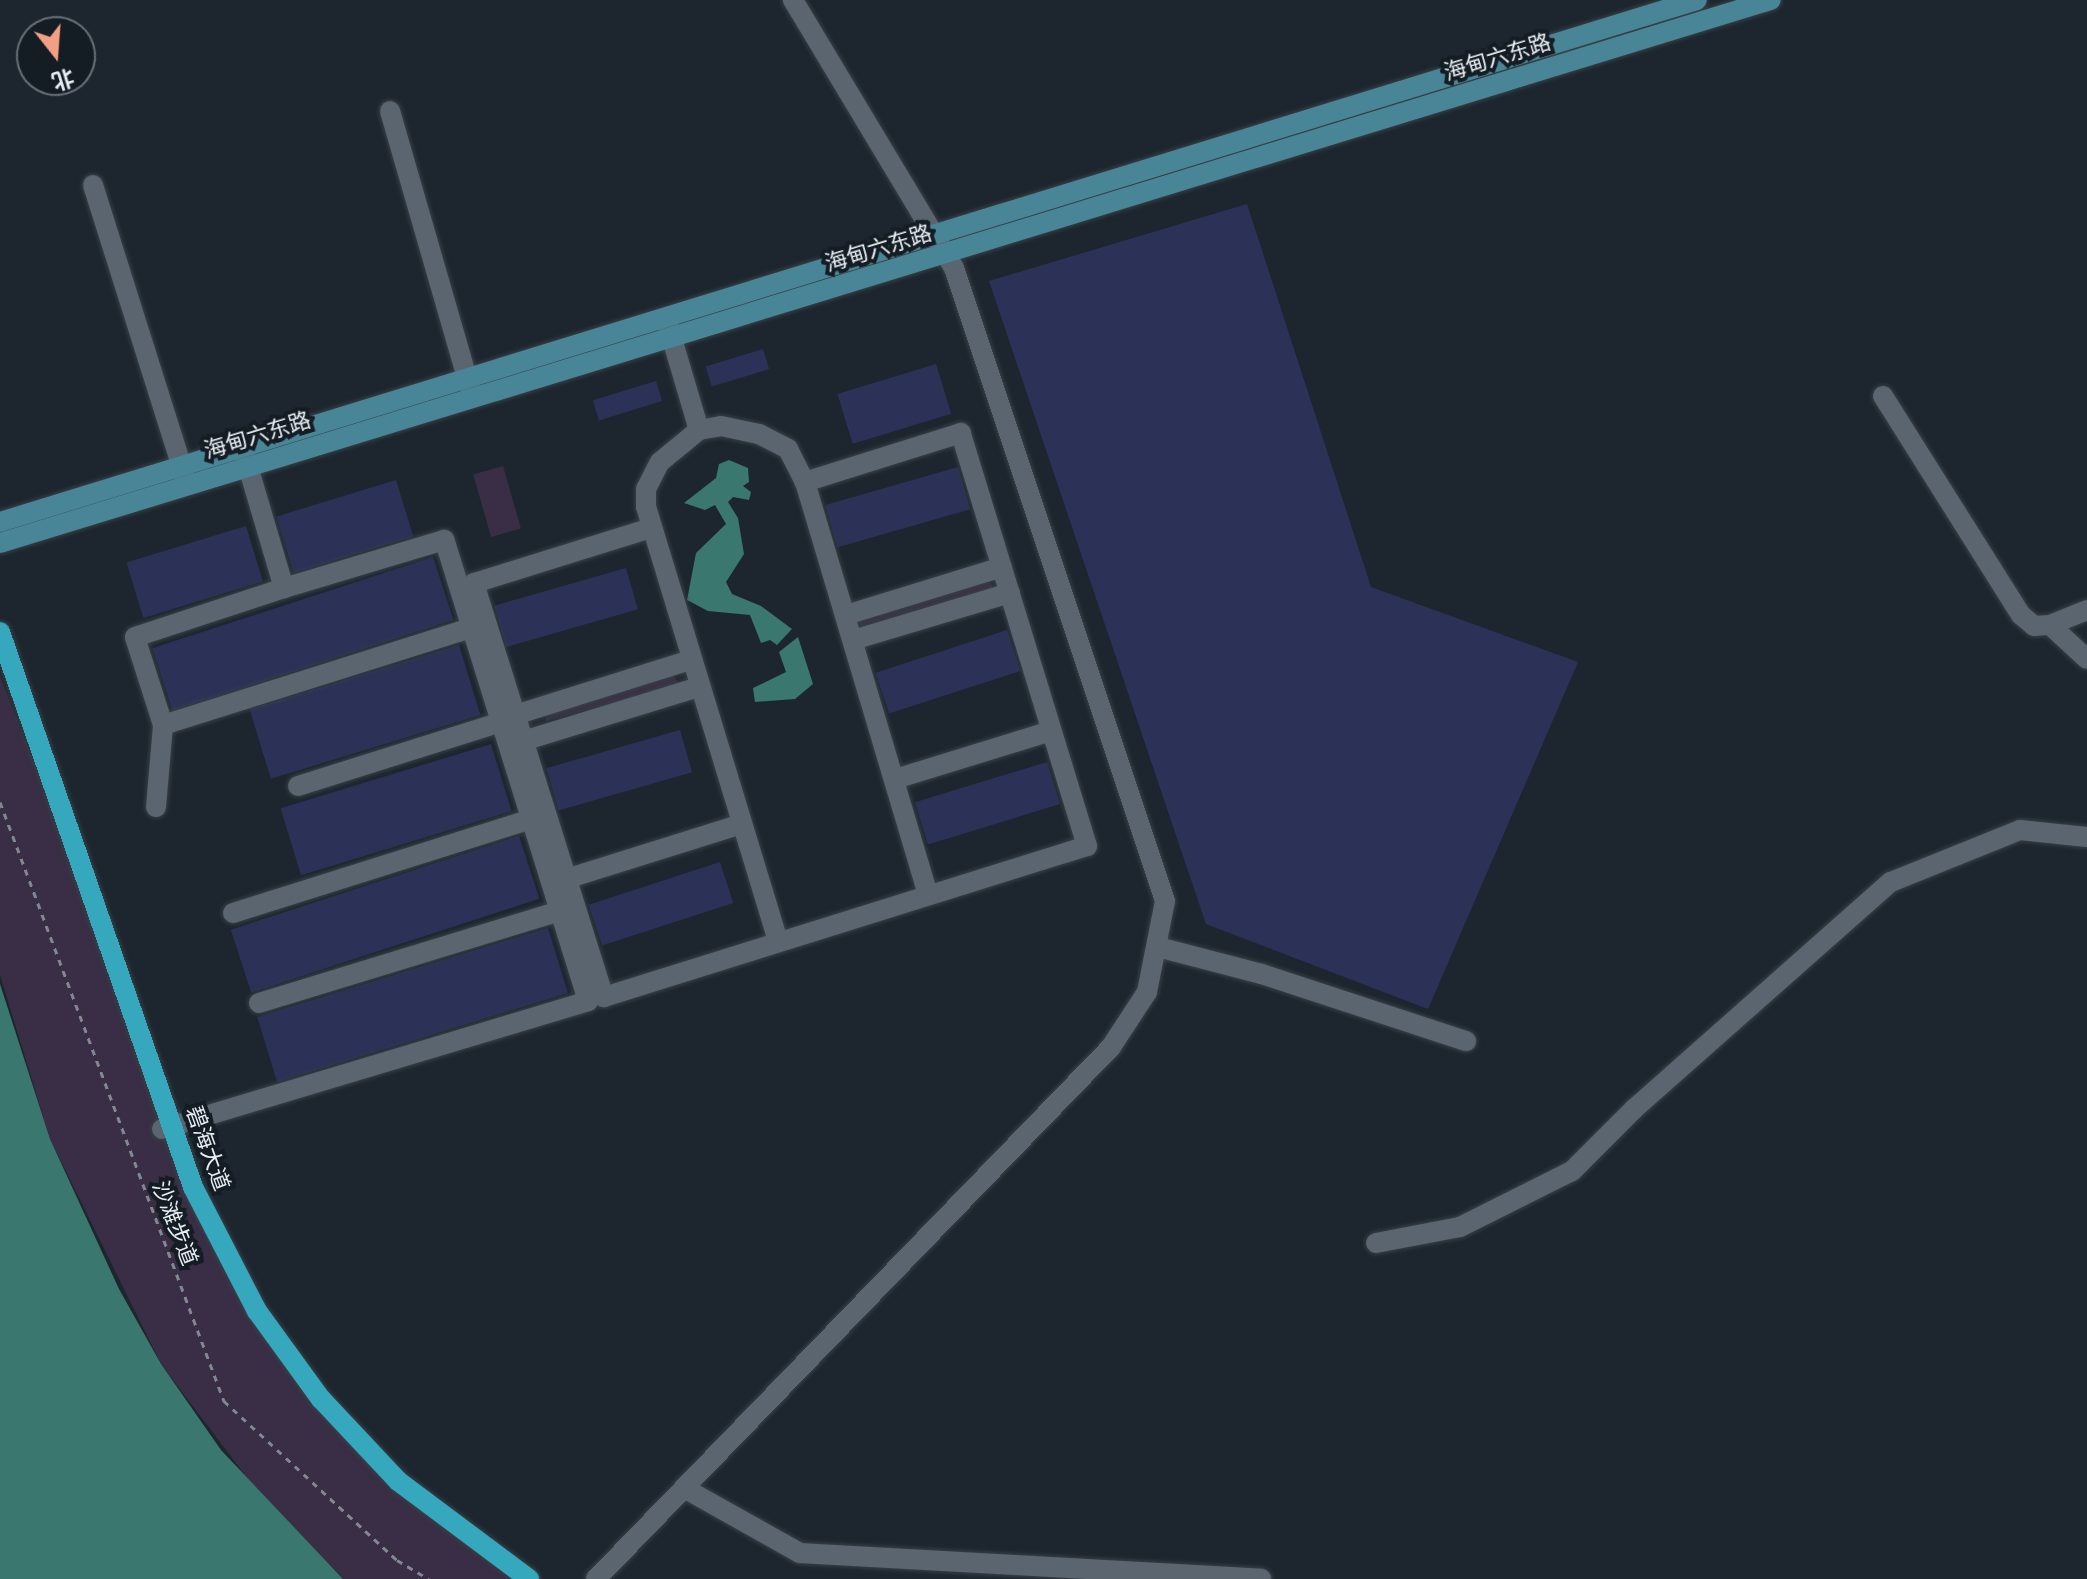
<!DOCTYPE html>
<meta charset="utf-8">
<style>
body{margin:0}
#map{position:relative;width:2087px;height:1579px;overflow:hidden;background:#1d262e;font-family:Overpass,"Noto Sans SC",sans-serif}
div>[style]{position:absolute}
[style*='--x']{left:calc(var(--x)*1px);top:calc(var(--y)*1px);width:calc(var(--w)*1px);rotate:calc(var(--a)*1deg)}
.green>*{inset:0;background:#392e45;transform-origin:0 0}
.water>*{inset:0;background:#3a776e}
.building>*{inset:0;background:#2c3257;transform-origin:0 0}
.path>*{height:3px;margin-top:-1.5px;transform-origin:0;background:repeating-linear-gradient(90deg,#81888f 0 6px,transparent 0 12px)}
.roads{filter:drop-shadow(0 0 2px #384047) drop-shadow(0 0 2px #384047)}
.minor>*{height:20px;margin:-10px;padding:0 10px;transform-origin:10px;border-radius:10px;background:#5b656f}
.secondary>*{height:20px;margin:-10px;padding:0 10px;transform-origin:10px;border-radius:10px;background:#488697}
.primary>*{height:20px;margin:-10px;padding:0 10px;transform-origin:10px;border-radius:10px;background:#35a8be}
span{translate:-50% -50%;white-space:nowrap;text-align:center;line-height:1.15;-webkit-text-stroke:8px #141d24;paint-order:stroke}
.street-label{font-size:22px;color:#e7edf3}
.north{position:absolute;left:16px;top:16px;width:80px;height:80px;box-sizing:border-box;background:#141d24;border:2px solid #687077;border-radius:50%;rotate:163deg;font-size:22px;font-weight:700;line-height:32px;text-align:center;color:#e7edf3}
.north::after{content:'';display:block;margin:auto;width:28px;height:36px;background:#f39f83;clip-path:polygon(50% 0,100% 100%,50% 72%,0 100%)}
</style>
<div id="map">
<div class="green">
<i style="left:503px;top:466px;width:65px;height:31px;rotate:74deg"></i>
<i style="clip-path:polygon(990px 580px,993px 589px,863px 629px,859px 625px,859px 620px)"></i>
<i style="clip-path:polygon(673px 675px,680px 685px,546px 721px,546px 715px)"></i>
<i style="clip-path:polygon(0 676px,256px 1327px,383px 1480px,513px 1579px,344px 1579px,263px 1499px,161px 1364px,50px 1139px,0 975px)"></i>
</div>
<div class="water">
<i style="clip-path:polygon(729px 460px,748px 468px,749px 482px,743px 486px,751px 492px,749px 500px,733px 497px,728px 502px,738px 518px,744px 554px,726px 582px,732px 594px,761px 606px,792px 629px,777px 645px,770px 640px,761px 643px,750px 615px,708px 611px,687px 600px,696px 553px,726px 524px,715px 505px,705px 510px,684px 503px,716px 478px,719px 464px)"></i>
<i style="clip-path:polygon(798px 637px,813px 684px,795px 699px,755px 702px,753px 688px,786px 672px,779px 652px)"></i>
<i style="clip-path:polygon(0 984px,50px 1139px,119px 1289px,161px 1364px,221px 1450px,343px 1579px,0 1579px)"></i>
</div>
<div class="building">
<i style="clip-path:polygon(1247px 204px,1371px 587px,1578px 662px,1428px 1009px,1206px 924px,989px 281px)"></i>
<i style="left:763px;top:349px;width:21px;height:60px;rotate:73deg"></i>
<i style="left:936px;top:364px;width:52px;height:103px;rotate:73deg"></i>
<i style="left:656px;top:381px;width:21px;height:66px;rotate:73deg"></i>
<i style="left:958px;top:467px;width:44px;height:138px;rotate:74deg"></i>
<i style="left:396px;top:480px;width:59px;height:125px;rotate:73deg"></i>
<i style="left:246px;top:526px;width:58px;height:125px;rotate:73deg"></i>
<i style="left:433px;top:557px;width:66px;height:295px;rotate:72deg"></i>
<i style="left:626px;top:568px;width:43px;height:137px;rotate:74deg"></i>
<i style="left:1007px;top:630px;width:43px;height:138px;rotate:72deg"></i>
<i style="left:459px;top:645px;width:73px;height:219px;rotate:73deg"></i>
<i style="left:680px;top:730px;width:44px;height:139px;rotate:74deg"></i>
<i style="left:491px;top:744px;width:70px;height:220px;rotate:73deg"></i>
<i style="left:1047px;top:762px;width:44px;height:138px;rotate:73deg"></i>
<i style="left:519px;top:836px;width:66px;height:303px;rotate:72deg"></i>
<i style="left:720px;top:862px;width:43px;height:138px;rotate:72deg"></i>
<i style="left:548px;top:928px;width:68px;height:304px;rotate:73deg"></i>
</div>
<div class="path">
<i style="--x:0;--y:802;--w:640;--a:69.5"></i>
<i style="--x:224;--y:1401;--w:235;--a:42.6"></i>
<i style="--x:397;--y:1560;--w:37;--a:31"></i>
</div>
<div class="roads">
<div class="minor">
<i style="--x:390;--y:111;--w:296;--a:73.9"></i>
<i style="--x:93;--y:185;--w:309;--a:72.5"></i>
<i style="--x:667;--y:322;--w:113;--a:73.5"></i>
<i style="--x:1883;--y:396;--w:259;--a:57.8"></i>
<i style="--x:2021;--y:615;--w:17;--a:40"></i>
<i style="--x:2034;--y:626;--w:16;--a:-4"></i>
<i style="--x:2050;--y:625;--w:40;--a:-22"></i>
<i style="--x:651;--y:528;--w:185;--a:162.7"></i>
<i style="--x:474;--y:583;--w:434;--a:72.6"></i>
<i style="--x:604;--y:997;--w:506;--a:-17.36"></i>
<i style="--x:1087;--y:846;--w:432;--a:-107"></i>
<i style="--x:961;--y:433;--w:164;--a:162.6"></i>
<i style="--x:846;--y:615;--w:163;--a:-17.1"></i>
<i style="--x:2050;--y:625;--w:50;--a:42.6"></i>
<i style="--x:853;--y:640;--w:164;--a:-16.7"></i>
<i style="--x:515;--y:715;--w:183;--a:-17.4"></i>
<i style="--x:163;--y:725;--w:323;--a:-17.5"></i>
<i style="--x:523;--y:741;--w:183;--a:-17.1"></i>
<i style="--x:895;--y:779;--w:163;--a:-17.1"></i>
<i style="--x:298;--y:786;--w:213;--a:-17.5"></i>
<i style="--x:156;--y:807;--w:82;--a:-85.1"></i>
<i style="--x:163;--y:725;--w:92;--a:-107.7"></i>
<i style="--x:135;--y:637;--w:157;--a:-18.2"></i>
<i style="--x:284;--y:588;--w:141;--a:-106.5"></i>
<i style="--x:566;--y:879;--w:184;--a:-17.4"></i>
<i style="--x:233;--y:913;--w:312;--a:-17.5"></i>
<i style="--x:778;--y:941;--w:454;--a:-106.9"></i>
<i style="--x:646;--y:507;--w:18;--a:-90"></i>
<i style="--x:646;--y:489;--w:30;--a:-63"></i>
<i style="--x:660;--y:462;--w:50;--a:-39.4"></i>
<i style="--x:699;--y:430;--w:22;--a:-10"></i>
<i style="--x:721;--y:426;--w:39;--a:12"></i>
<i style="--x:759;--y:434;--w:33;--a:27"></i>
<i style="--x:788;--y:449;--w:37;--a:63"></i>
<i style="--x:805;--y:482;--w:430;--a:73.4"></i>
<i style="--x:1158;--y:947;--w:107;--a:14.6"></i>
<i style="--x:1262;--y:974;--w:215;--a:18.2"></i>
<i style="--x:259;--y:1003;--w:315;--a:-17"></i>
<i style="--x:162;--y:1129;--w:445;--a:-16.7"></i>
<i style="--x:588;--y:1001;--w:483;--a:-107.3"></i>
<i style="--x:444;--y:540;--w:167;--a:163.3"></i>
<i style="--x:1376;--y:1243;--w:86;--a:-10.8"></i>
<i style="--x:1460;--y:1227;--w:125;--a:-26.6"></i>
<i style="--x:1572;--y:1171;--w:88;--a:-45"></i>
<i style="--x:1634;--y:1109;--w:343;--a:-41.5"></i>
<i style="--x:1891;--y:882;--w:139;--a:-22"></i>
<i style="--x:2020;--y:830;--w:67;--a:6"></i>
<i style="--x:684;--y:1488;--w:133;--a:29.3"></i>
<i style="--x:800;--y:1553;--w:462;--a:3.2"></i>
<i style="--x:596;--y:1579;--w:740;--a:-45.93"></i>
<i style="--x:1111;--y:1047;--w:66;--a:-56.8"></i>
<i style="--x:1147;--y:992;--w:93;--a:-78.8"></i>
<i style="--x:1165;--y:901;--w:667;--a:-108.43"></i>
<i style="--x:954;--y:268;--w:313;--a:-121"></i>
</div>
<div class="secondary">
<i style="--x:0;--y:522;--w:1775;--a:-17.1"></i>
<i style="--x:0;--y:543;--w:1852;--a:-17.05"></i>
</div>
<div class="primary">
<i style="--x:0;--y:632;--w:588;--a:70.82"></i>
<i style="--x:193;--y:1187;--w:140;--a:62.7"></i>
<i style="--x:257;--y:1311;--w:109;--a:54"></i>
<i style="--x:321;--y:1399;--w:112;--a:46.8"></i>
<i style="--x:398;--y:1481;--w:164;--a:36.8"></i>
</div>
</div>
<div class="street-label">
<span style="left:1498px;top:59px;rotate:-17deg">海甸六东路</span>
<span style="left:879px;top:250px;rotate:-17deg">海甸六东路</span>
<span style="left:258px;top:437px;rotate:-17deg">海甸六东路</span>
<span style="left:206px;top:1149px;rotate:70deg">碧海大道</span>
<span style="left:173px;top:1224px;rotate:69deg">沙滩步道</span>
</div>
<div class="north">北</div>
</div>
